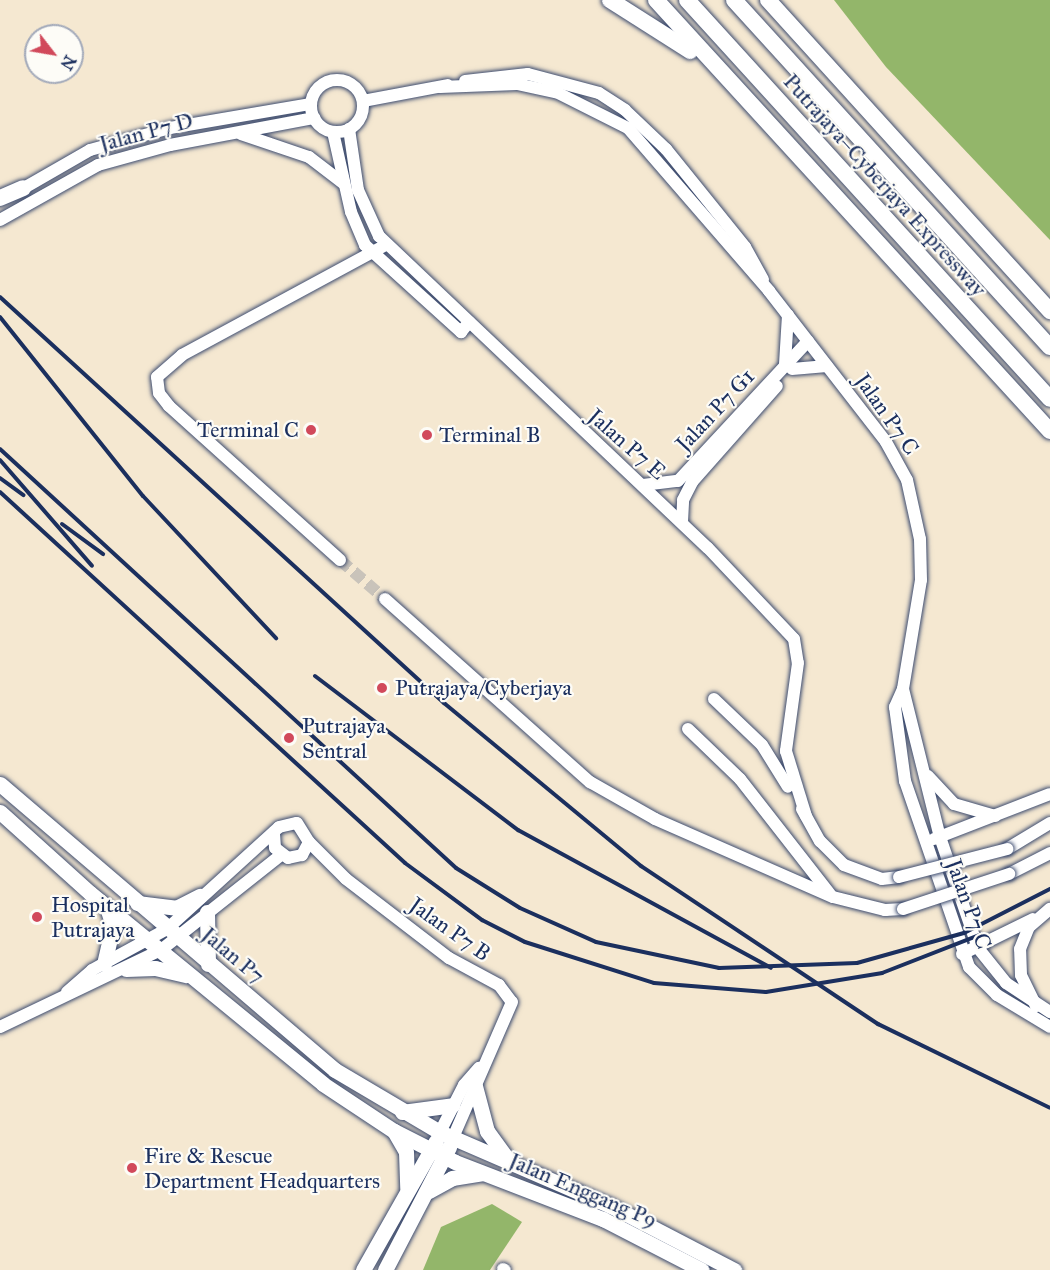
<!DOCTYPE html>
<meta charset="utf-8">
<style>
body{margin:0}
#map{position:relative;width:1050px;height:1270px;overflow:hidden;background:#f5e8d1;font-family:"IM FELL Great Primer",serif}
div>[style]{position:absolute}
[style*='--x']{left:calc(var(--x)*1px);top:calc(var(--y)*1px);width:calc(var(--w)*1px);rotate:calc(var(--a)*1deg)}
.forest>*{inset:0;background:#93b66a}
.minor-tunnel>*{height:12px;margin-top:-6px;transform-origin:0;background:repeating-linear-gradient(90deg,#c9c3ba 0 12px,transparent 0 18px)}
.roads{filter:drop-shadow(0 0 2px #3c4b6f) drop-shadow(0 0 2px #3c4b6f)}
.minor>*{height:12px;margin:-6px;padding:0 6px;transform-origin:6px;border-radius:6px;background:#fff}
.minor>.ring{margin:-6px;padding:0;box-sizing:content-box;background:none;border:12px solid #fff;border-radius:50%}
.major>*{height:15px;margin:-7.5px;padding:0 7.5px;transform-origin:7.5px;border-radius:7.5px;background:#fff}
.highway>*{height:16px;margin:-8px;padding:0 8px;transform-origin:8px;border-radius:8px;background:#fff}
.rail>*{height:4px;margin:-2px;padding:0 2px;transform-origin:2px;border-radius:2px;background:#1b2f5e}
.bridges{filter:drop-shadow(0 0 2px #3c4b6f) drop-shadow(0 0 2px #3c4b6f)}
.minor-bridge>*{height:12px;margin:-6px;padding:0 6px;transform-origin:6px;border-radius:6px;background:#fff}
.dots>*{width:16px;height:16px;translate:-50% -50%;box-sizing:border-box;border:3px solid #fdfcf7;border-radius:50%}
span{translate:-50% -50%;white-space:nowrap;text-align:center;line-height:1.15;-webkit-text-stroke:4.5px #fdfcf7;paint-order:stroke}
.street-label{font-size:22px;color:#1b2f5e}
.poi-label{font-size:22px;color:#1b2f5e}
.right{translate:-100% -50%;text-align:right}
.left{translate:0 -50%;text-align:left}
.north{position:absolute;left:24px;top:24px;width:60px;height:60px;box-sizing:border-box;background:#fdfcf7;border:2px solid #a3aaba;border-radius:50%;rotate:121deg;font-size:16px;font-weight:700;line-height:24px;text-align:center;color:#1b2f5e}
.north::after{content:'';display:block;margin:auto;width:21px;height:27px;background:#d1495b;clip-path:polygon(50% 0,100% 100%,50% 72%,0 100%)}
</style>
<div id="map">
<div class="forest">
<i style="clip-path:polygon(834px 0,1050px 0,1050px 240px,886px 67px)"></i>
<i style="clip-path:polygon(492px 1204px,522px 1222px,490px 1270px,423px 1270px,441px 1227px)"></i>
</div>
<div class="minor-tunnel">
<i style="--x:340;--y:560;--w:60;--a:40.9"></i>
</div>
<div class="roads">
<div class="minor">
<i class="ring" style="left:311px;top:80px;width:40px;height:40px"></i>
<i style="--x:465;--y:81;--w:63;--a:-6.3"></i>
<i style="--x:528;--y:74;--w:73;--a:15"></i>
<i style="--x:599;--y:93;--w:31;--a:33"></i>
<i style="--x:625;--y:110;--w:57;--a:43.6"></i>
<i style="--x:666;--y:149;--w:126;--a:51.1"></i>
<i style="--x:745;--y:247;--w:37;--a:61"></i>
<i style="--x:440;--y:87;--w:77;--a:-2.2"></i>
<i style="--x:517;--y:84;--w:40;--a:12"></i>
<i style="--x:556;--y:92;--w:80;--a:26.6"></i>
<i style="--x:628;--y:128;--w:216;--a:49.1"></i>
<i style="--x:769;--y:291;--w:191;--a:52.2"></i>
<i style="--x:886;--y:442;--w:43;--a:61.1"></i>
<i style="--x:907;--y:480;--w:60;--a:77.6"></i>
<i style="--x:920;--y:539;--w:41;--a:88.6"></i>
<i style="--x:921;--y:580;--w:110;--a:99.4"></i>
<i style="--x:903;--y:689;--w:20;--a:114"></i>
<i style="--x:895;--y:707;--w:75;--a:82.3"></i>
<i style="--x:905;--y:781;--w:197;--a:71"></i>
<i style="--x:969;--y:967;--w:40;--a:45"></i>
<i style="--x:997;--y:995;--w:62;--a:31.1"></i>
<i style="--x:363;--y:101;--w:86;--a:-10.7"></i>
<i style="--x:349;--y:129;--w:62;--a:81.6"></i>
<i style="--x:358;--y:190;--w:51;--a:65.5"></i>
<i style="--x:379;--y:236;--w:453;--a:43.5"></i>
<i style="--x:708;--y:548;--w:125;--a:46.6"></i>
<i style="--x:794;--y:639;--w:24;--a:81"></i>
<i style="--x:798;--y:663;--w:89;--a:97.8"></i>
<i style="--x:786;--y:751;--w:68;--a:72.9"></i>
<i style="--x:333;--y:132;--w:82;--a:77.3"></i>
<i style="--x:351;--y:212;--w:36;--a:67"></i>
<i style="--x:365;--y:245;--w:130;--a:42.2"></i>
<i style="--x:461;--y:332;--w:13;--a:-51"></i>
<i style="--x:241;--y:134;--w:72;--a:18.7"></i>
<i style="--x:309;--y:157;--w:44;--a:37.6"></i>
<i style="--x:17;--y:192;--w:84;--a:-29.9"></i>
<i style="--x:90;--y:150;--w:83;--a:-15.4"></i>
<i style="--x:170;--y:128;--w:143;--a:-9.7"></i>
<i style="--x:0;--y:220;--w:112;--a:-29.3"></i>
<i style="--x:98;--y:165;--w:75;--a:-15.5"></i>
<i style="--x:170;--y:145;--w:147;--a:-10.6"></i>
<i style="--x:785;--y:364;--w:49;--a:-86.5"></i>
<i style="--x:792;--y:369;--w:35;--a:-5"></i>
<i style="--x:643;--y:485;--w:35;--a:-7"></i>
<i style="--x:678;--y:481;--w:191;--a:-47.1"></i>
<i style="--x:682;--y:522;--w:22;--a:-87"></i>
<i style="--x:683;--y:500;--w:20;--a:-63"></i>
<i style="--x:692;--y:482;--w:128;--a:-48.5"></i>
<i style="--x:340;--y:560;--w:230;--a:-138"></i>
<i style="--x:169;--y:406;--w:16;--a:-128"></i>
<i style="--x:159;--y:393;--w:16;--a:-97"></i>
<i style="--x:157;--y:377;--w:33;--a:-41"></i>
<i style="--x:182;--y:355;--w:233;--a:-28.4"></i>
<i style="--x:385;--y:599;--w:275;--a:41.8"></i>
<i style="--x:590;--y:782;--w:75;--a:29.6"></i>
<i style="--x:655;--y:819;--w:194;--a:23.7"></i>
<i style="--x:833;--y:897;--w:54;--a:14"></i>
<i style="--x:885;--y:910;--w:18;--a:-3"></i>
<i style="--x:903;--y:689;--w:153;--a:76"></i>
<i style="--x:940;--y:837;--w:117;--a:71.1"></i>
<i style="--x:978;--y:948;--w:45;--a:51.3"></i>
<i style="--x:1006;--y:983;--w:53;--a:33.4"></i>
<i style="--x:714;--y:699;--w:66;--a:43.8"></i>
<i style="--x:762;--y:745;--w:49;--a:58.2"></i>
<i style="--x:688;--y:729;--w:72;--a:43.9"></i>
<i style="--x:740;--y:779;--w:146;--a:52"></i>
<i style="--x:928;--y:776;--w:38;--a:47"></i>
<i style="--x:954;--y:804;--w:43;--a:16.3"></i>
<i style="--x:802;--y:809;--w:37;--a:61"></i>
<i style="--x:820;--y:841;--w:34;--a:45"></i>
<i style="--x:844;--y:865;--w:40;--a:20.2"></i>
<i style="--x:882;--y:879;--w:17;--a:-7"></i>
<i style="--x:934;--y:839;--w:124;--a:-21.2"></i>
<i style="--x:309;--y:842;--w:52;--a:45"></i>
<i style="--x:346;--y:879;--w:130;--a:37.5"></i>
<i style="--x:449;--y:958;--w:57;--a:28.4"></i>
<i style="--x:499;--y:985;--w:21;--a:53"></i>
<i style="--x:512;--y:1002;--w:148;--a:113.5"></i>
<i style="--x:1007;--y:849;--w:50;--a:-31.2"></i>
<i style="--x:1009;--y:874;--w:46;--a:-27.1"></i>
<i style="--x:962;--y:954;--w:79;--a:-26.2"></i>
<i style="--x:67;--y:992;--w:33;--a:-41"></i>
<i style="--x:92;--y:970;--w:85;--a:-28.7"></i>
<i style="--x:167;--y:929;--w:151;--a:-42.3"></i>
<i style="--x:279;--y:827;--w:18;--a:-13"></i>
<i style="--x:297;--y:823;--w:22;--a:58"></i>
<i style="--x:309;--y:842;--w:15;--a:118"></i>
<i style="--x:302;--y:855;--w:14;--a:168"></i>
<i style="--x:288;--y:858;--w:16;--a:-142"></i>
<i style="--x:275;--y:848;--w:13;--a:-94"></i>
<i style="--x:1036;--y:1006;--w:34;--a:-116"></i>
<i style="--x:1021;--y:975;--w:26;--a:-92"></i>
<i style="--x:1020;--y:949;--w:24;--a:-68"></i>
<i style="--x:1029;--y:927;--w:28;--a:-41"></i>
<i style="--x:0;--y:1027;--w:178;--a:-25.6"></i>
<i style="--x:161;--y:950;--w:153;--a:-38.4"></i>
<i style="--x:440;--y:1132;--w:53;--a:-62.9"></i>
<i style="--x:464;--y:1085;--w:23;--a:-49"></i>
<i style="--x:503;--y:1269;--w:2;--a:27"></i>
</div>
<div class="major">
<i style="--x:0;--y:784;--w:440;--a:40.5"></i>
<i style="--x:335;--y:1070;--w:122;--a:30.6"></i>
<i style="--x:440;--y:1132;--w:186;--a:23.4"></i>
<i style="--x:611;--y:1206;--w:139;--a:27.5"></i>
<i style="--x:0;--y:812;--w:121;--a:42"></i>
<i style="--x:90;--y:893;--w:301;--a:39.3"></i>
<i style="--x:323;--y:1084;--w:85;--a:33.5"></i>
<i style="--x:394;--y:1131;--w:68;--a:26.9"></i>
<i style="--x:455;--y:1162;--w:159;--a:21.1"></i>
<i style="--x:603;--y:1219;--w:111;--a:27.3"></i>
<i style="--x:137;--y:903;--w:39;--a:7"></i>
<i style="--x:176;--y:908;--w:27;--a:-27"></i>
<i style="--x:207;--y:912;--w:52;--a:88.9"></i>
<i style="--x:104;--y:964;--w:39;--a:-77"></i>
<i style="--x:113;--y:926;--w:20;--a:-108"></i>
<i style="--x:126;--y:969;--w:29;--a:-2"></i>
<i style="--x:155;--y:968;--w:32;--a:13"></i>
<i style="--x:475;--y:1086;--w:47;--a:75.1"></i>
<i style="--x:487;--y:1131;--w:34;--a:54"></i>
<i style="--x:402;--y:1112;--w:51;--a:-7.8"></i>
<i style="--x:394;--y:1131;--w:24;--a:60"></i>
<i style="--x:406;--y:1152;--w:36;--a:88"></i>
<i style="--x:429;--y:1191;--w:26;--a:-29"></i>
<i style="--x:452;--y:1178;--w:30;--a:-9"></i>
<i style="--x:363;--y:1270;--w:148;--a:-60.5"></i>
<i style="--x:385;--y:1270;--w:139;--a:-62.5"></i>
</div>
<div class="highway">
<i style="--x:610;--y:0;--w:95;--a:32.5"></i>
<i style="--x:656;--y:0;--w:584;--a:47.57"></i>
<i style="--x:687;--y:0;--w:539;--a:47.7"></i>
<i style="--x:734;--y:0;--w:469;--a:47.7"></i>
<i style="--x:768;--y:0;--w:420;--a:47.8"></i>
<i style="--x:0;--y:198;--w:25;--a:-23"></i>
</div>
</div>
<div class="rail">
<i style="--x:0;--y:297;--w:602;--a:42.44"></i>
<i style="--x:444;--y:703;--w:256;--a:39.6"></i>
<i style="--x:641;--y:866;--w:285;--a:33.7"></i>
<i style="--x:878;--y:1024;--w:191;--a:26"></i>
<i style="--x:0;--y:317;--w:229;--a:51.4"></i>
<i style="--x:143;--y:496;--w:195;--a:46.9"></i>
<i style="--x:0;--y:449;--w:619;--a:42.58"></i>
<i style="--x:456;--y:868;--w:75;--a:32"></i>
<i style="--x:520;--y:908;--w:83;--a:24.1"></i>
<i style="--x:596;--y:942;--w:126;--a:11.9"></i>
<i style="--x:719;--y:968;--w:138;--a:-2.1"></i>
<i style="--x:857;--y:963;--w:111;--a:-15.7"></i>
<i style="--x:964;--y:933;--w:97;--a:-27.1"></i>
<i style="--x:0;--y:460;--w:140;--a:49"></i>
<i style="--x:0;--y:478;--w:29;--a:36"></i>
<i style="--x:0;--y:492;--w:549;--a:42.49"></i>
<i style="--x:405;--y:863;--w:96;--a:36.5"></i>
<i style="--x:482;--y:920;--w:48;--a:27.1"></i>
<i style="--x:525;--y:942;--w:135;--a:17.6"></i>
<i style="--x:654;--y:983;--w:112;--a:4.6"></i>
<i style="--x:766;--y:992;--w:118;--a:-9.3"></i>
<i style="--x:882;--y:973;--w:107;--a:-21.3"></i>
<i style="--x:62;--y:524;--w:51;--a:36.2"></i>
<i style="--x:315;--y:676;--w:255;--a:37.2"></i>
<i style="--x:518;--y:830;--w:288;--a:28.6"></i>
</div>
<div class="bridges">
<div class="minor-bridge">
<i style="--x:899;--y:877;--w:112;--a:-14.5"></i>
<i style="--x:903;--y:909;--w:112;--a:-18.3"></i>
</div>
</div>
<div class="dots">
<i style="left:311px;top:430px;background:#d1495b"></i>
<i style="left:427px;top:435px;background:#d1495b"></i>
<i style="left:382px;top:688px;background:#d1495b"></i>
<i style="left:289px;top:738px;background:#d1495b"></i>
<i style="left:37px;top:917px;background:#d1495b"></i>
<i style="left:132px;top:1168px;background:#d1495b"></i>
</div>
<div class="street-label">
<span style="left:146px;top:132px;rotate:-15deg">Jalan P7 D</span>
<span style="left:885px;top:185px;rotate:48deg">Putrajaya–Cyberjaya Expressway</span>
<span style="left:715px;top:410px;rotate:-47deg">Jalan P7 G1</span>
<span style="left:887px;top:414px;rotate:55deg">Jalan P7 C</span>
<span style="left:627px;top:444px;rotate:41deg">Jalan P7 E</span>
<span style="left:969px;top:904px;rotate:70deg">Jalan P7 C</span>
<span style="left:450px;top:929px;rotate:35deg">Jalan P7 B</span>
<span style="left:233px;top:955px;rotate:40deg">Jalan P7</span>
<span style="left:583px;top:1190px;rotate:23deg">Jalan Enggang P9</span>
</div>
<div class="poi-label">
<span class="right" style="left:299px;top:430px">Terminal C</span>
<span class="left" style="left:439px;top:435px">Terminal B</span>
<span class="left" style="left:395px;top:688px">Putrajaya/Cyberjaya</span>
<span class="left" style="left:302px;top:738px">Putrajaya<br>Sentral</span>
<span class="left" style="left:51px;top:917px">Hospital<br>Putrajaya</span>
<span class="left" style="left:144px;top:1168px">Fire &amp; Rescue<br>Department Headquarters</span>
</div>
<div class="north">N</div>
</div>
